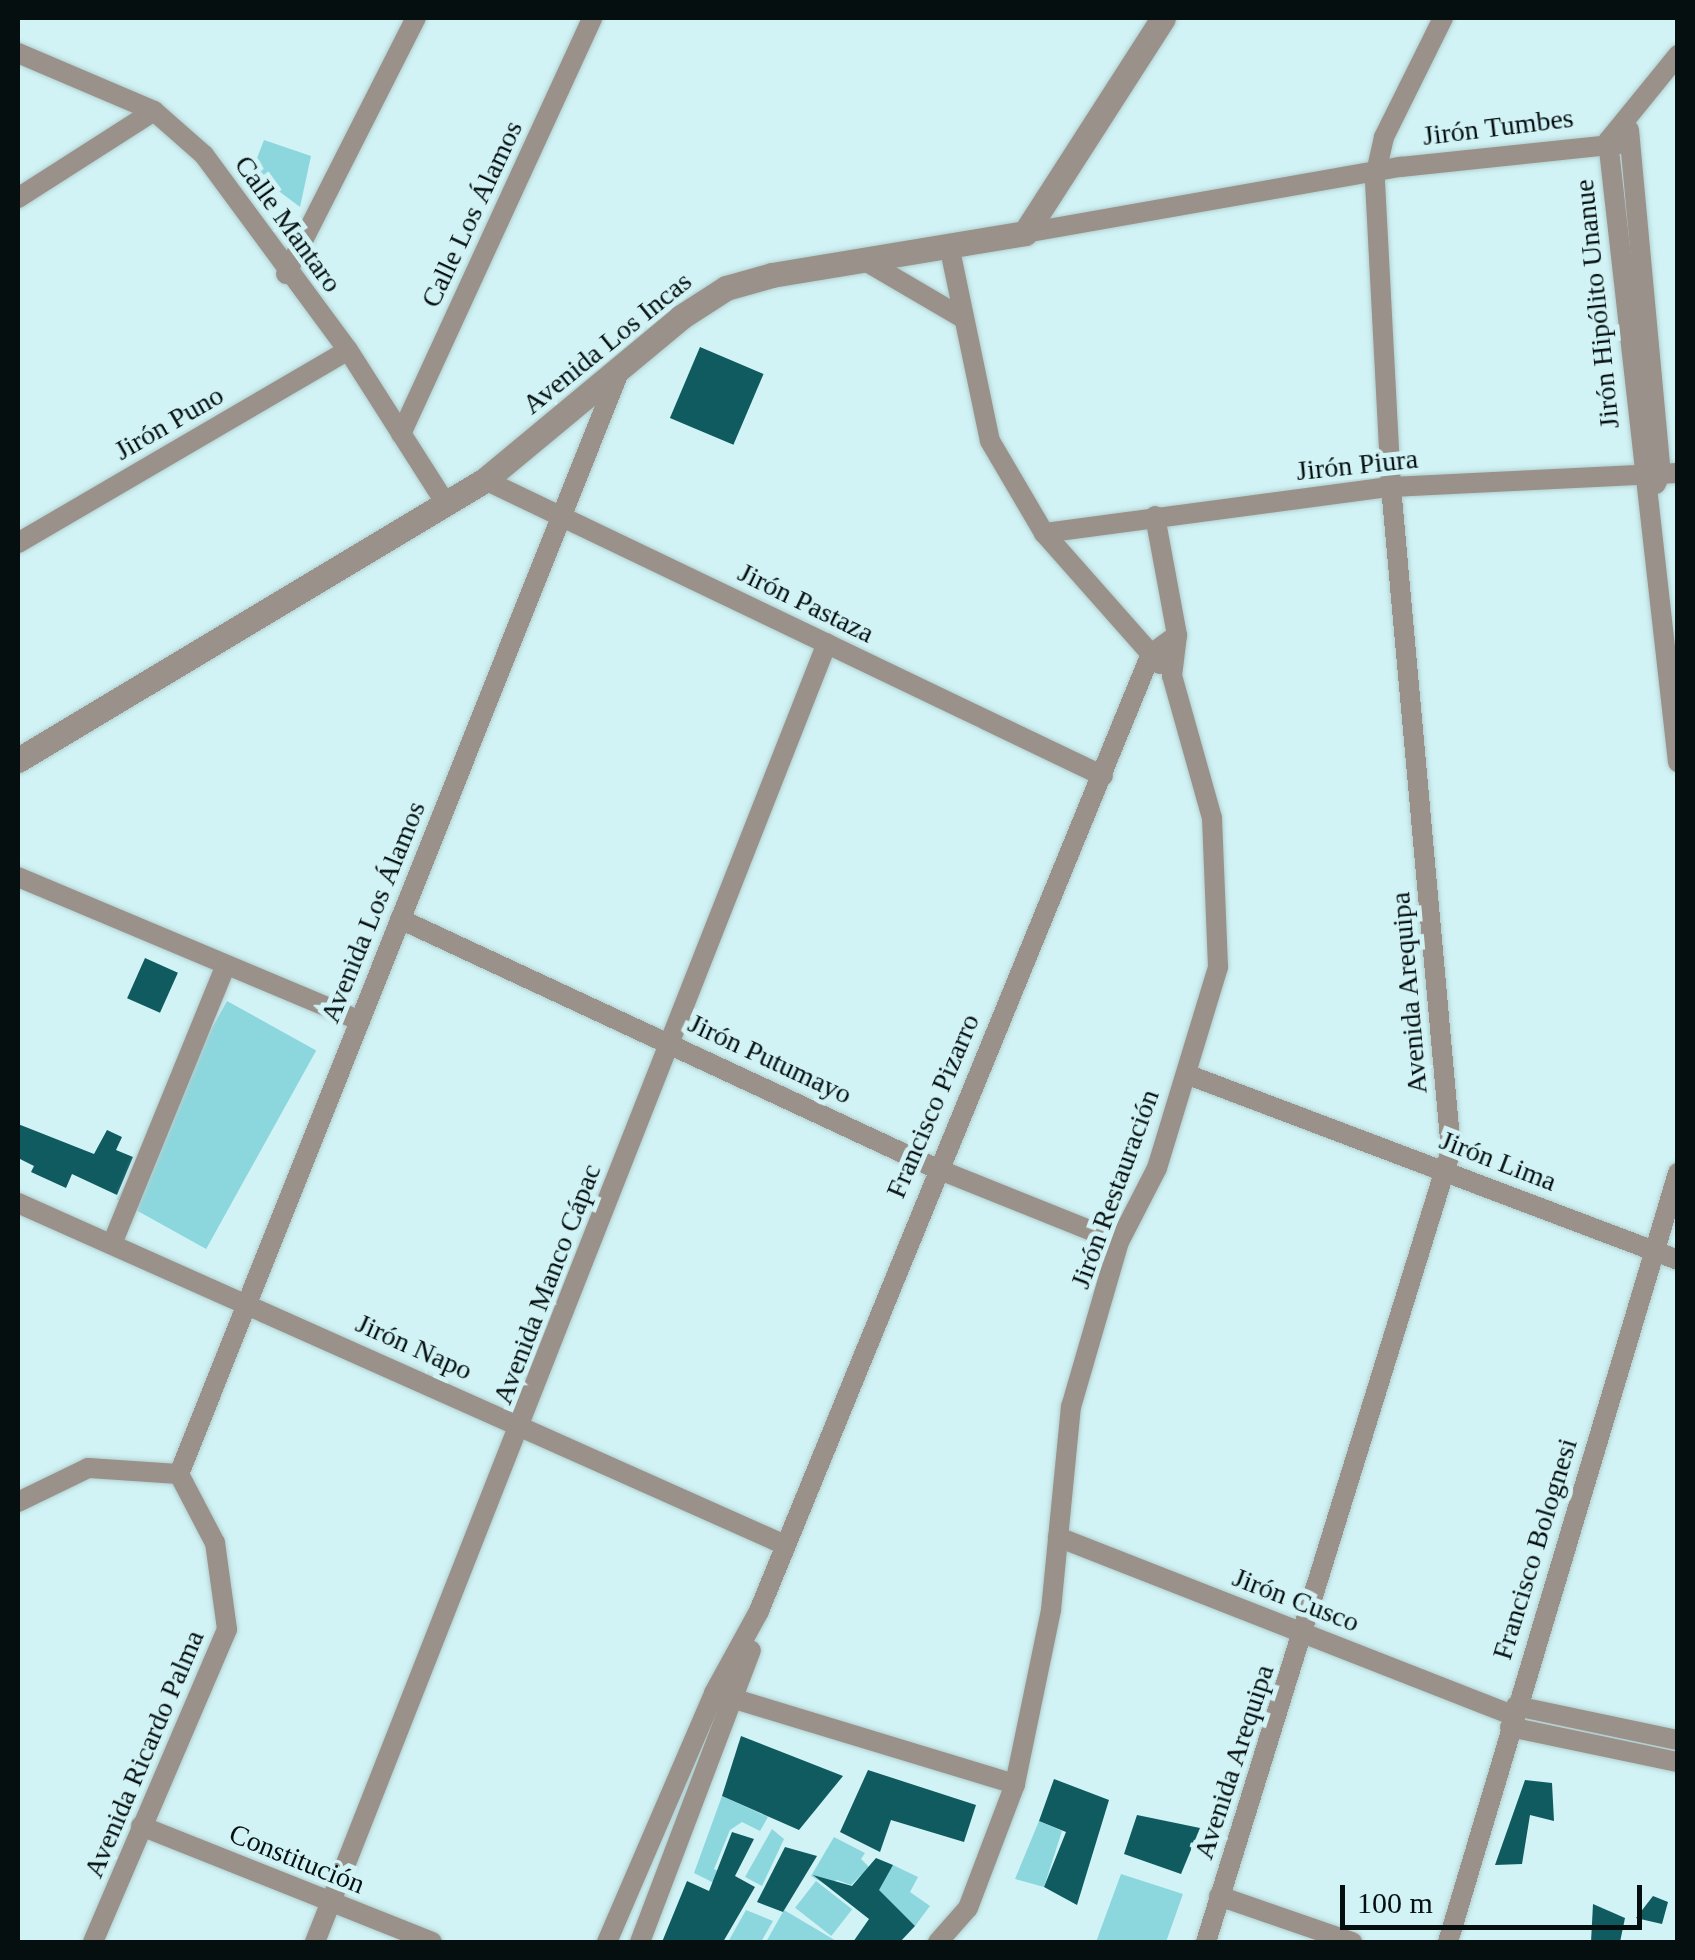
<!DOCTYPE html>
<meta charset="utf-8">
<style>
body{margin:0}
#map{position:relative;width:1695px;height:1960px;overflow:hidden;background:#d2f3f5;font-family:"Times New Roman",serif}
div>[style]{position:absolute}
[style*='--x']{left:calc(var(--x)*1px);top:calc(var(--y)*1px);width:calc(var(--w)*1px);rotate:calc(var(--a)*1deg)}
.green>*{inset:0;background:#8cd7dd;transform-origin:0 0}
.building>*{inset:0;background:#0f5b60;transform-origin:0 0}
.roads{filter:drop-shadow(0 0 2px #b1cfd0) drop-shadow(0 0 2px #b1cfd0)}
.minor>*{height:20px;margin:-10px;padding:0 10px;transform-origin:10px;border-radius:10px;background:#9a918a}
.tertiary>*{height:25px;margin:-12.5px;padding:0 12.5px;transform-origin:12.5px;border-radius:12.5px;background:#9a918a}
span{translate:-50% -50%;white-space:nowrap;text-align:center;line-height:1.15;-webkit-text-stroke:10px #d2f3f5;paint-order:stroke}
.street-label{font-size:28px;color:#050f10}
.frame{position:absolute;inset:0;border:20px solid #050f10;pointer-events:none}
.scale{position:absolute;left:1340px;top:1885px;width:302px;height:45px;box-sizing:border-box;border:5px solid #050f10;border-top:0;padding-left:12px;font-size:30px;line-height:35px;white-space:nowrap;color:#050f10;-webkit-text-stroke:8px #d2f3f5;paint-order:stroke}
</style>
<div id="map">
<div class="green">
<i style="clip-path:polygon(264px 140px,311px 156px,300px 207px,252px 171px)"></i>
<i style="left:227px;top:1001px;width:102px;height:227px;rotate:29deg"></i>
<i style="clip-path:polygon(722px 1796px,768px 1817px,760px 1831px,742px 1822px,730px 1830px,714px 1869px,738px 1880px,734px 1893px,694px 1873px)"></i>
<i style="clip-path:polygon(1039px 1821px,1062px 1831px,1044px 1887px,1015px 1879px)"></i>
<i style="clip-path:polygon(772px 1829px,784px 1839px,762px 1886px,745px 1877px)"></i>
<i style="clip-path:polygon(834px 1837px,865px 1853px,861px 1859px,883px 1881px,893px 1865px,918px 1877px,910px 1892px,930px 1906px,915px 1926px,861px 1875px,851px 1885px,837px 1880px,826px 1885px,811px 1876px)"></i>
<i style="clip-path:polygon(1121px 1874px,1183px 1894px,1166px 1942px,1096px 1942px)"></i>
<i style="left:816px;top:1881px;width:46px;height:34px;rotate:38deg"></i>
<i style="clip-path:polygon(746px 1910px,773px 1921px,761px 1942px,728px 1942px)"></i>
<i style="clip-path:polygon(784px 1910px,838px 1942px,766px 1942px)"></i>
</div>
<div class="building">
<i style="left:700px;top:347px;width:69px;height:77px;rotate:23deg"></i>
<i style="left:145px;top:958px;width:36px;height:44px;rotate:24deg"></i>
<i style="clip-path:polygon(18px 1124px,94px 1154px,107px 1130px,122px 1137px,116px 1150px,133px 1157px,117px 1195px,72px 1174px,66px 1188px,31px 1172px,34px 1166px,18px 1158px)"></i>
<i style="clip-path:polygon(741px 1736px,843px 1776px,799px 1830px,722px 1796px)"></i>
<i style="clip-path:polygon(868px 1770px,976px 1805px,964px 1842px,891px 1820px,880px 1852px,840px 1832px)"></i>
<i style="clip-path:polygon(1054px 1779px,1109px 1800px,1077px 1905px,1044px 1887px,1066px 1832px,1039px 1821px)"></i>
<i style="clip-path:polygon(1525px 1780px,1552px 1783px,1554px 1821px,1530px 1815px,1522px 1864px,1495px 1865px)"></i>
<i style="clip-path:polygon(1137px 1815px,1200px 1828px,1181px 1874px,1124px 1854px)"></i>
<i style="clip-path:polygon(732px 1832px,754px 1839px,735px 1876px,755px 1887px,723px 1942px,662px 1942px,687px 1881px,709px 1891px)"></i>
<i style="clip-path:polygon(785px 1847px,817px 1856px,783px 1912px,757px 1902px)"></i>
<i style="clip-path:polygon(876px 1858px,893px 1865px,879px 1890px,915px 1926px,900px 1942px,853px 1942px,869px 1919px,813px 1875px,852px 1886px)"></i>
<i style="clip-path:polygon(1653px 1896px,1668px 1902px,1662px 1924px,1636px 1918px)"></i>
<i style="clip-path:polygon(1593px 1904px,1625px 1918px,1620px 1942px,1591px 1942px)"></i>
</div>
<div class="roads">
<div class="minor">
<i style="--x:18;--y:53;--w:148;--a:23.1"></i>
<i style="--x:154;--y:111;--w:67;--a:41.3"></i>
<i style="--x:204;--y:155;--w:242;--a:53.6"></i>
<i style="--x:348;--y:350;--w:183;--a:57.5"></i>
<i style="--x:1678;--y:55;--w:111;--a:129.1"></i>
<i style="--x:1608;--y:141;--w:625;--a:83.57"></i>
<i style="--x:1629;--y:130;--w:343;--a:84.7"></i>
<i style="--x:1661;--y:472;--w:13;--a:113"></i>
<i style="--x:18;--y:198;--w:161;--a:-32.6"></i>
<i style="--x:1025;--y:233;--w:382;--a:-10"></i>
<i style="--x:1401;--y:167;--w:230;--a:-6"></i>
<i style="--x:949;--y:245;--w:200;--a:78.2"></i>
<i style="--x:990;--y:441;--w:107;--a:59.6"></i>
<i style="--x:1044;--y:533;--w:175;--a:48.5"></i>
<i style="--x:862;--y:259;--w:115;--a:30.4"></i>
<i style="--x:286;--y:274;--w:287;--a:-63.1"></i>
<i style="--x:401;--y:434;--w:458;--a:-65.3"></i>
<i style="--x:485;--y:480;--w:685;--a:25.59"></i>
<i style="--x:1044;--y:533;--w:350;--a:-7.6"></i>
<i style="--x:1391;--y:487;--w:287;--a:-2.8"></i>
<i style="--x:18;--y:543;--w:382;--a:-30.3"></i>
<i style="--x:18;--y:877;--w:371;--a:22.8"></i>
<i style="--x:400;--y:919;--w:590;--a:24.96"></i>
<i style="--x:935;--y:1168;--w:198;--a:21.9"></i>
<i style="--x:1186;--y:1074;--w:526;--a:20.71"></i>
<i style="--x:18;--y:1203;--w:840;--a:24.03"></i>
<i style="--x:112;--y:1244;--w:301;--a:-67.8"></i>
<i style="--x:179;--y:1474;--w:1187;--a:-68.23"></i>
<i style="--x:18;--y:1502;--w:78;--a:-25.9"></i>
<i style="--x:88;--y:1468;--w:91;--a:3.8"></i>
<i style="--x:1058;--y:1537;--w:489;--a:21.4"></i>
<i style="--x:725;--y:1696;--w:303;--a:16.9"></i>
<i style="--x:1516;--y:1706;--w:166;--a:11.9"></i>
<i style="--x:1510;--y:1727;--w:172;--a:11.8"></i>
<i style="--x:141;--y:1826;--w:313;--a:21.7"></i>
<i style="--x:1219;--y:1896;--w:141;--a:19.1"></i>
<i style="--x:93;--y:1942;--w:340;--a:-66.8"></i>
<i style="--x:227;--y:1629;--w:87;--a:-97.9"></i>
<i style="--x:215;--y:1543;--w:78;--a:-117.6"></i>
<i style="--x:315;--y:1942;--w:1396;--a:-68.49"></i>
<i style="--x:607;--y:1942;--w:271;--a:-66.7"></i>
<i style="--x:714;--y:1693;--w:94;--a:-61.2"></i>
<i style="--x:759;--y:1611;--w:1034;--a:-67.73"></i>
<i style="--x:1151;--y:654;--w:32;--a:-36"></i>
<i style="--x:640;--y:1942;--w:312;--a:-69.2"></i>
<i style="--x:938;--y:1942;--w:45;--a:-48.6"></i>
<i style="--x:968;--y:1908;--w:133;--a:-69.2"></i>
<i style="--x:1015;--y:1784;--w:178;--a:-78.3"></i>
<i style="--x:1051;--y:1610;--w:204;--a:-84.4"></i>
<i style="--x:1071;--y:1407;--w:172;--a:-73.8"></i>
<i style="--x:1119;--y:1242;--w:83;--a:-62.8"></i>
<i style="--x:1157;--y:1168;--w:210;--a:-73.1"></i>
<i style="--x:1218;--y:967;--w:149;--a:-92.3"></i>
<i style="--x:1212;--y:818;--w:148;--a:-105.7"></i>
<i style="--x:1172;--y:676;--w:41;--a:-83"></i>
<i style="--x:1177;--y:635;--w:121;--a:-100.5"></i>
<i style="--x:1206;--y:1942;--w:829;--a:-72.81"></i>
<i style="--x:1451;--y:1150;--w:666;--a:-95.17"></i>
<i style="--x:1391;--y:487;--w:310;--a:-93"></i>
<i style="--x:1375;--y:177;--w:41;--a:-77.3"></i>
<i style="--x:1384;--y:137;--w:133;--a:-63.6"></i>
<i style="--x:1448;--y:1942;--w:803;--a:-73.35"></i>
</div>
<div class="tertiary">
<i style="--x:18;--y:760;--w:545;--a:-30.95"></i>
<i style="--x:485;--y:480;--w:255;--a:-39.7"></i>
<i style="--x:681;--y:317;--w:54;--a:-32.8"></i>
<i style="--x:726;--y:288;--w:48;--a:-15.8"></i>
<i style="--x:772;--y:275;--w:256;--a:-9.4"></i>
<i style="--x:1025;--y:233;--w:255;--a:-57.3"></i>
</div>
</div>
<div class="street-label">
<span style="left:1498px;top:127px;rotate:-7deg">Jirón Tumbes</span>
<span style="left:472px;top:214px;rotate:-65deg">Calle Los Álamos</span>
<span style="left:288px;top:224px;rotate:54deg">Calle Mantaro</span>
<span style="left:1597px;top:304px;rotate:-96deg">Jirón Hipólito Unanue</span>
<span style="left:607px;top:343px;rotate:-39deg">Avenida Los Incas</span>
<span style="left:169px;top:423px;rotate:-30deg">Jirón Puno</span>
<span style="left:1357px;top:465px;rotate:-6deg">Jirón Piura</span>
<span style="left:806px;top:603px;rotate:26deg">Jirón Pastaza</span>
<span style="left:373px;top:912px;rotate:-68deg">Avenida Los Álamos</span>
<span style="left:1409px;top:993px;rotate:-95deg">Avenida Arequipa</span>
<span style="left:770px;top:1059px;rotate:25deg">Jirón Putumayo</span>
<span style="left:933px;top:1106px;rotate:-67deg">Francisco Pizarro</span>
<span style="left:1498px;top:1161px;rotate:21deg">Jirón Lima</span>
<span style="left:1115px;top:1189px;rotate:-70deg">Jirón Restauración</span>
<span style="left:547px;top:1284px;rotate:-69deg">Avenida Manco Cápac</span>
<span style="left:414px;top:1347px;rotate:24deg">Jirón Napo</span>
<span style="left:1535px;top:1549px;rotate:-73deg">Francisco Bolognesi</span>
<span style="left:1296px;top:1600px;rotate:21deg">Jirón Cusco</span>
<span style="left:144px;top:1754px;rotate:-67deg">Avenida Ricardo Palma</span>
<span style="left:1234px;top:1762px;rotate:-72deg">Avenida Arequipa</span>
<span style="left:297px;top:1859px;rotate:22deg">Constitución</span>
</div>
<div class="frame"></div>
<div class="scale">100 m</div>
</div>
